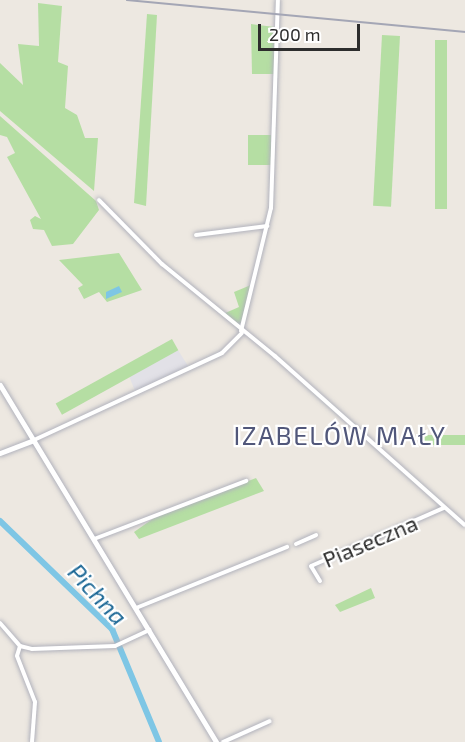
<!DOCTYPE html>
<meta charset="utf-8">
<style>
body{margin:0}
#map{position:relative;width:465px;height:742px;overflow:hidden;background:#ede8e1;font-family:"Exo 2",sans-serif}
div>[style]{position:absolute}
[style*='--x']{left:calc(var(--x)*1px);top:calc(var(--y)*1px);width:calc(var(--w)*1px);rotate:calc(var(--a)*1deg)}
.industrial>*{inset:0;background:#e2e1e7}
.green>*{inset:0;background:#b5dea3;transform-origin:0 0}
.water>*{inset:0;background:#7ec6e5}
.river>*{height:6px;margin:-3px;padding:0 3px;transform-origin:3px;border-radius:3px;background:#7ec6e5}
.roads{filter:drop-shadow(0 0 2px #b1b2bc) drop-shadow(0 0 2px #b1b2bc)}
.street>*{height:4px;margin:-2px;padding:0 2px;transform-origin:2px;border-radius:2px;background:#fff}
.secondary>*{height:5px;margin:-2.5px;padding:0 2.5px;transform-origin:2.5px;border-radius:2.5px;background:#fff}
.rail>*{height:1.5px;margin:-0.75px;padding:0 0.75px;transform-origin:0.75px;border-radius:0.75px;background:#a4a6b5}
span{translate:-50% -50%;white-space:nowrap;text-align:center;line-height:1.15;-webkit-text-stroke:4.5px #fff;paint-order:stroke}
.street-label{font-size:22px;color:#2d2d2d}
.water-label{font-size:24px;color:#1a6694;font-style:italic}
.quarter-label{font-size:26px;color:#51577a;letter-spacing:1.5px}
.scale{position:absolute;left:258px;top:24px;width:102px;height:27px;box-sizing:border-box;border:3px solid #2d2d2d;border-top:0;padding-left:8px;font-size:18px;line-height:21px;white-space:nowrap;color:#2d2d2d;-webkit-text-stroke:4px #fff;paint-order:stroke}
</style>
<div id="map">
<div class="industrial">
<i style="clip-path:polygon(178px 350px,188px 366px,135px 391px,127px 371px)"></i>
</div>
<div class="green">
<i style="clip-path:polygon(38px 3px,62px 6px,58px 62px,68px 66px,65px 108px,77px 115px,85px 138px,98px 138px,94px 191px,0 111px,0 63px,23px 85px,18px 44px,39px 46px)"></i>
<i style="clip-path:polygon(147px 14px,157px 15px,146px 206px,134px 203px)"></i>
<i style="clip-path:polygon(251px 24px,275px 27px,274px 74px,252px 74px)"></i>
<i style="left:382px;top:35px;width:18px;height:171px;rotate:3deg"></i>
<i style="left:435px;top:40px;width:12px;height:169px"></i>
<i style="clip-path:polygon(0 116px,96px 201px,99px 210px,73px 244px,52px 246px,44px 230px,33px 229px,30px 220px,35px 216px,41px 219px,7px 157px,15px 153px,7px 137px,0 135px)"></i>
<i style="left:248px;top:135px;width:23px;height:30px"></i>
<i style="clip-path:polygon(119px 253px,142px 290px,107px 302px,99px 292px,84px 299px,78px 288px,83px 285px,59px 260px)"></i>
<i style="clip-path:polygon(251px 285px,242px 322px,237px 325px,223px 314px,239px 307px,234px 292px)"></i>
<i style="left:172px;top:339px;width:13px;height:133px;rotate:61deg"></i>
<i style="left:465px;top:435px;width:10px;height:42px;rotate:90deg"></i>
<i style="clip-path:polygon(256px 478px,264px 491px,139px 539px,134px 532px,154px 518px)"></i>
<i style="clip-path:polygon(371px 588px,375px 598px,340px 612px,335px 605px)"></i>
</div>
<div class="water">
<i style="clip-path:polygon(119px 286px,122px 292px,106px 299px,106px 292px)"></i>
</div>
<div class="river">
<i style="--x:0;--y:521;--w:156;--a:44"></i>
<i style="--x:112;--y:629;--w:122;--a:67.4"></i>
</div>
<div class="roads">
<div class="street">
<i style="--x:99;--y:200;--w:90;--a:45.5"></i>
<i style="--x:162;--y:264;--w:146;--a:39.2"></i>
<i style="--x:275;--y:356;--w:254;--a:41.7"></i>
<i style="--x:196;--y:235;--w:72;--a:-7.2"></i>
<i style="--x:241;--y:331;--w:127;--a:-76.3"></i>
<i style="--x:271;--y:208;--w:208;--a:-88.1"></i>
<i style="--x:34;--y:440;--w:207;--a:-24.8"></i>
<i style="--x:222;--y:353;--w:28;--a:-45"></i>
<i style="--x:94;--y:539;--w:163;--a:-20.9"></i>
<i style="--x:296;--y:544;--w:22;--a:-24"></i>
<i style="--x:320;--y:581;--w:17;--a:-121"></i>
<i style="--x:311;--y:566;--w:145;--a:-23.6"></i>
<i style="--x:136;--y:608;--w:163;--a:-22"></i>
<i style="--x:0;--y:623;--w:30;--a:49"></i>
<i style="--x:20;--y:646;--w:10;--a:107"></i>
<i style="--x:17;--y:656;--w:49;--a:68.6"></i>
<i style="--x:35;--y:702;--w:40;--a:94.3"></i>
<i style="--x:20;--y:646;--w:12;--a:14"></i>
<i style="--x:32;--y:649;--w:83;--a:-2.1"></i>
<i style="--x:115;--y:646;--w:38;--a:-25"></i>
<i style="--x:223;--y:742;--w:51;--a:-24.1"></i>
</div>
<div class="secondary">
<i style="--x:0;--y:385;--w:417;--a:58.8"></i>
<i style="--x:0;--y:453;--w:36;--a:-21"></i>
</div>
</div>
<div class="rail">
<i style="--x:127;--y:0;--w:340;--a:5.4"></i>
</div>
<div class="street-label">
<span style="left:370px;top:541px;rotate:-23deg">Piaseczna</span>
</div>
<div class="water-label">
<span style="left:98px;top:594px;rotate:47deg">Pichna</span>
</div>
<div class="quarter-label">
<span style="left:340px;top:435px">IZABELÓW MAŁY</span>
</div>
<div class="scale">200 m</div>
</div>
